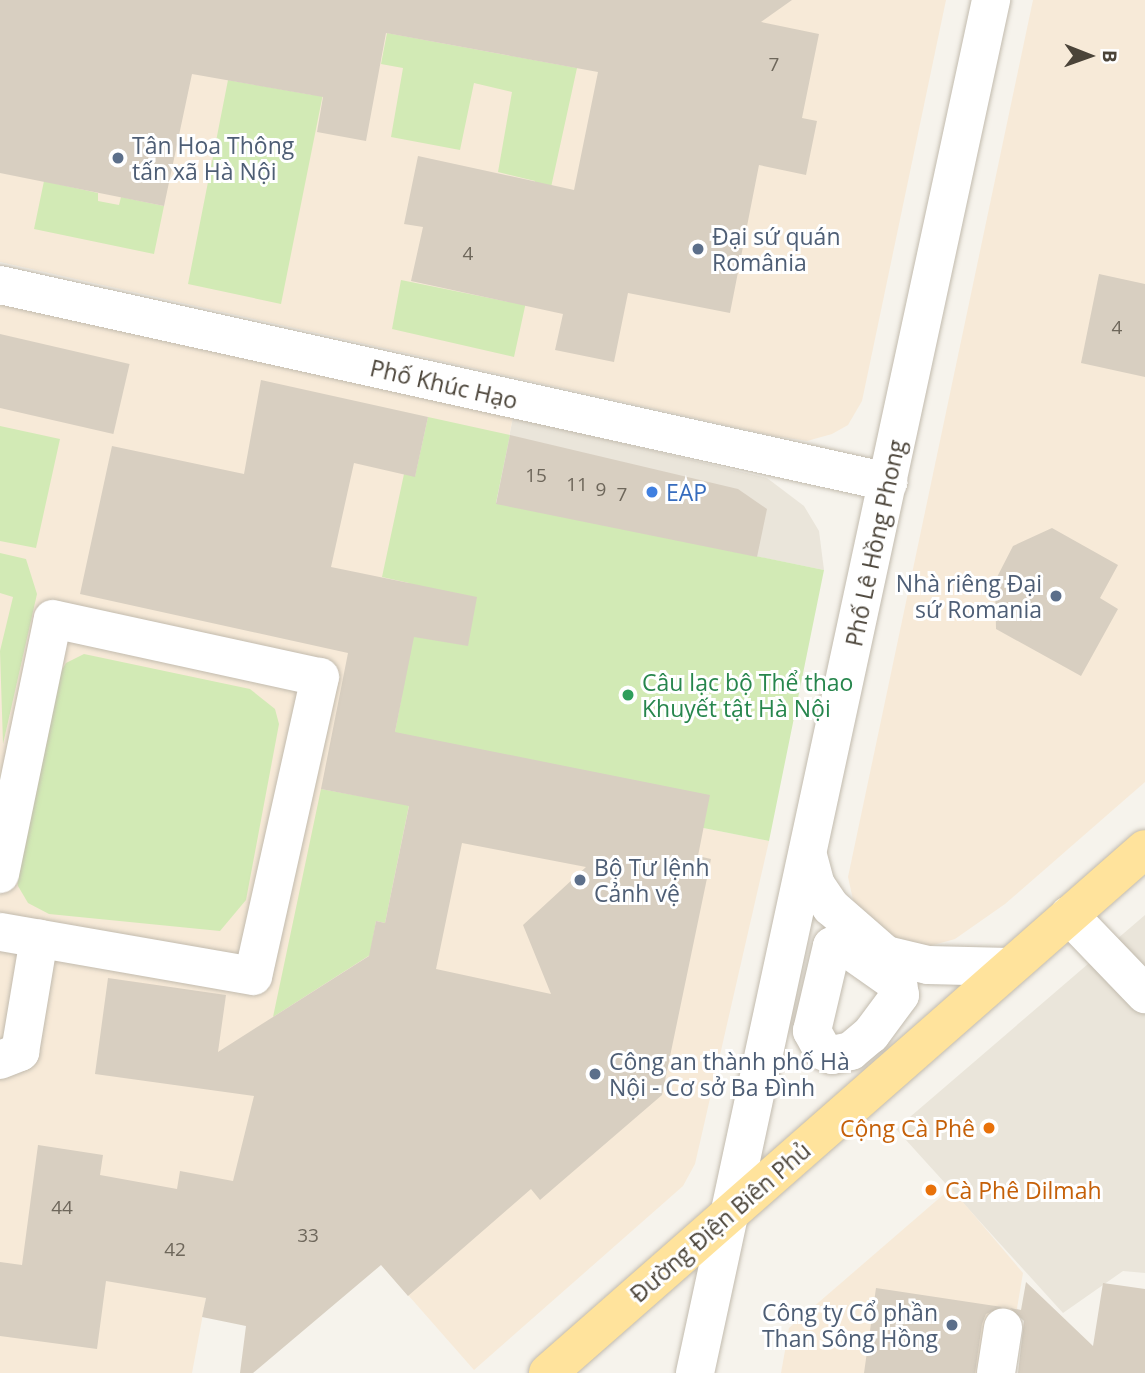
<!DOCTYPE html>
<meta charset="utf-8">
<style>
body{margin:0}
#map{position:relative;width:1145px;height:1373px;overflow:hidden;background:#f6f3ec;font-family:"Open Sans",sans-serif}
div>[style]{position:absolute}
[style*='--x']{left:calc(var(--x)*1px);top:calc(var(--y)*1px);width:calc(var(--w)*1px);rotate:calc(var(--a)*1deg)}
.residential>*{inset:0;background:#eae5da}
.commercial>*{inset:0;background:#f7ead8}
.green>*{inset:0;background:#d2eab5}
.building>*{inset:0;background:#d8cfc1;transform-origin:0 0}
.roads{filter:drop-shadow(0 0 2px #c2bbae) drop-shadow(0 0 2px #c2bbae)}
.minor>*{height:38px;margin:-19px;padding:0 19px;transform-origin:19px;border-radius:19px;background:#fff}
.major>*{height:38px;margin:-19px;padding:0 19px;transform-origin:19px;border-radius:19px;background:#ffe39c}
.dots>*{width:19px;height:19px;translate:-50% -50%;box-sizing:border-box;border:4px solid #fff;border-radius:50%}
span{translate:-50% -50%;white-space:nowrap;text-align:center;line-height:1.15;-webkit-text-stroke:6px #fff;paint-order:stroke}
.number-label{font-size:19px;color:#6e675b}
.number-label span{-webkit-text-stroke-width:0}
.service-label{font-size:23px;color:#4e5e75}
.left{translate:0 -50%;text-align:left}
.right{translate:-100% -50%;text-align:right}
.street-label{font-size:23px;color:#4b4439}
.shop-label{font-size:23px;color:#366cbe}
.leisure-label{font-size:23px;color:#27864d}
.food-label{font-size:23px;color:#c56008}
.north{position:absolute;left:1054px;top:21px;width:70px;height:70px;-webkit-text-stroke:5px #fff;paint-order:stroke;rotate:91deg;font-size:19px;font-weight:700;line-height:28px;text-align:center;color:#4b4439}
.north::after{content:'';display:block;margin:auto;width:24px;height:32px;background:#4b4439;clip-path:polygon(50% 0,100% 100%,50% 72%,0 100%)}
</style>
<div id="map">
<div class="residential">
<i style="clip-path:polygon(513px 417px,767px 478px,804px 506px,819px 531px,824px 570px,496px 504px)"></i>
<i style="clip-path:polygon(1145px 915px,1145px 1273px,1123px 1271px,1063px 1313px,896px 1129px)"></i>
</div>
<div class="commercial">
<i style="clip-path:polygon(0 0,946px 0,862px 401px,848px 425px,832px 434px,807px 441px,775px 436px,0 262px)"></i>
<i style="clip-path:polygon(1033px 0,1145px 0,1145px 782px,1005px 904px,955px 939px,930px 946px,903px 943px,874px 927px,854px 904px,848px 877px)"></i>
<i style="clip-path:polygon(0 302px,513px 417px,441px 775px,769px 841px,695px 1164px,683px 1186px,474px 1370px,365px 1246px,206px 1298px,192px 1373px,0 1373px)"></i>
<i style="clip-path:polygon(951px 1188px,1023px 1273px,1006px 1373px,781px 1373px,789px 1328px)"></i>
</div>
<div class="green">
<i style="clip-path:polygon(337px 24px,281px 304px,188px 284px,228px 80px,313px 95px,325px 32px)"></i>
<i style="clip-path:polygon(387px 33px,577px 68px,514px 357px,392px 329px,401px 280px,509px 302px,535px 181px,498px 172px,512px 92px,474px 83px,460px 150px,391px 137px,403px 68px,381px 64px)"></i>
<i style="clip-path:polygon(44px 181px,98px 193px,98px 201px,119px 205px,121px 197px,164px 206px,154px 254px,34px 229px)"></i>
<i style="clip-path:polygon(428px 417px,510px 435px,496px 503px,824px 570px,769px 841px,416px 771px,385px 923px,376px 921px,370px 955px,273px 1017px,321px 789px,382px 800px,402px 695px,394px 662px,409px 583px,382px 577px,404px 474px,415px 476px)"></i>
<i style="clip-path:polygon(0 426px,60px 439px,36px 548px,0 541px)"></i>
<i style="clip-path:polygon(0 553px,26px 559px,37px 594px,3px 744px,0 651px,13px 597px,0 593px)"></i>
<i style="clip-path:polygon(84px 654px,250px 689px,275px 709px,279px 724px,246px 900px,220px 931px,49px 914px,28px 903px,18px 886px,15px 867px,55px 682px,66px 663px)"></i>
</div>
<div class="building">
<i style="clip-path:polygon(0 0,792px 0,761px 22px,819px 34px,802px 118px,817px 121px,806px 175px,759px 165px,730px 313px,628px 293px,614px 362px,555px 350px,563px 314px,411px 281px,423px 227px,404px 224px,418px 156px,574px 190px,598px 72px,386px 33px,366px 141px,317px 132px,323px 97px,192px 74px,164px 206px,0 173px)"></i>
<i style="clip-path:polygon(1099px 274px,1145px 284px,1145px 377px,1081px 363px)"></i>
<i style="left:0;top:334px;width:133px;height:72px;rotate:13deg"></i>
<i style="clip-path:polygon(evenodd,261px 380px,428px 417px,415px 477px,354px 463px,331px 567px,477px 597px,468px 646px,414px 637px,395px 732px,710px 795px,698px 856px,711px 859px,662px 1095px,540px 1200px,531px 1189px,408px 1296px,381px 1265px,253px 1373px,240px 1373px,246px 1326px,202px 1317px,206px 1298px,106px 1281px,97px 1349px,0 1336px,0 1262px,22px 1265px,38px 1145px,103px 1155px,100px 1175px,177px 1189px,180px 1171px,233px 1181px,254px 1096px,95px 1074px,108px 978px,226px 995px,218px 1052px,369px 956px,376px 921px,385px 923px,409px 806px,321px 789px,348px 653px,80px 594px,112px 446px,244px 474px,261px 380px,462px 843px,586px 867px,523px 925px,551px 994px,436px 969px,462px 843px)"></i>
<i style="clip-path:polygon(510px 435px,738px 489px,767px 509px,757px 557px,496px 504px)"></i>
<i style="clip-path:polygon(1052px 528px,1118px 565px,1100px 598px,1118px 609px,1081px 676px,996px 629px,995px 581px,1013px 546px)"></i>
<i style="clip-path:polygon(1026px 1282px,1093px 1346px,1103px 1283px,1145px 1289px,1145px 1373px,1018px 1373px,1024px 1321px,1010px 1308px,1021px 1310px)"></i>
<i style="clip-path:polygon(876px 1288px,1002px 1307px,986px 1314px,982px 1324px,975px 1373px,864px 1373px)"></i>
</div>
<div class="roads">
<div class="minor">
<i style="--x:0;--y:285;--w:910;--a:12.51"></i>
<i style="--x:808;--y:856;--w:30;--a:75"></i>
<i style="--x:816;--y:885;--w:27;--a:56"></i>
<i style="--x:831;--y:907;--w:73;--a:41.1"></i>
<i style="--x:886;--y:955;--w:43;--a:13.4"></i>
<i style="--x:928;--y:965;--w:81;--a:1.4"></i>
<i style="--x:0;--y:874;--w:260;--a:-78.3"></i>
<i style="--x:53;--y:619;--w:273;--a:12.3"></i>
<i style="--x:320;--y:677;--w:306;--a:102.6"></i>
<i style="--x:253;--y:976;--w:257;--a:-170.1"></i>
<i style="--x:1069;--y:915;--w:110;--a:46.1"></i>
<i style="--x:841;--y:944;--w:70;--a:35.1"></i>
<i style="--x:898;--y:984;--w:11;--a:80"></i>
<i style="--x:900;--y:995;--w:49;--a:126.6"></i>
<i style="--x:871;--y:1034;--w:26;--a:140"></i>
<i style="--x:851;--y:1051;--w:19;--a:168"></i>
<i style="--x:832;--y:1055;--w:10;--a:-156"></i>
<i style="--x:823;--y:1051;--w:23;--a:-119"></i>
<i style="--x:812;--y:1031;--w:87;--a:-76.8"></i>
<i style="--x:832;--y:946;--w:9;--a:-13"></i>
<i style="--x:0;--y:1060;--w:22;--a:-22"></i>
<i style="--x:20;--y:1052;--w:115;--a:-80.5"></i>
<i style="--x:695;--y:1373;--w:1405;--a:-77.83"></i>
<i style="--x:996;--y:1373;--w:46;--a:-81.2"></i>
</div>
<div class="major">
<i style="--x:548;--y:1373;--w:794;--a:-41.27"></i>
</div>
</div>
<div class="dots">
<i style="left:118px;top:158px;background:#5c6f8a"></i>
<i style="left:698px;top:249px;background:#5c6f8a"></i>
<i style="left:652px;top:492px;background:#3f7fe0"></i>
<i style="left:1056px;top:596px;background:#5c6f8a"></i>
<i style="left:628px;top:695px;background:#2e9e5b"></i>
<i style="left:580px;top:880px;background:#5c6f8a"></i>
<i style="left:595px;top:1074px;background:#5c6f8a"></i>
<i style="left:989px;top:1128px;background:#e8710a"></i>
<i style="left:931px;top:1190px;background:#e8710a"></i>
<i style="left:952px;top:1325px;background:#5c6f8a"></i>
</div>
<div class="number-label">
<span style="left:774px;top:65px">7</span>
<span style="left:468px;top:254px">4</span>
<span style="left:1117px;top:328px">4</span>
<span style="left:536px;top:476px">15</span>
<span style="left:577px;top:485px">11</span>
<span style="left:601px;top:490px">9</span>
<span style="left:622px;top:495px">7</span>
<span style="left:62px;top:1208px">44</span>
<span style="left:308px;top:1236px">33</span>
<span style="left:175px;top:1250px">42</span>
</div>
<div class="service-label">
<span class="left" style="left:132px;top:158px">Tân Hoa Thông<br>tấn xã Hà Nội</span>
<span class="left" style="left:712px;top:249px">Đại sứ quán<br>România</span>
<span class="right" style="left:1042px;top:596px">Nhà riêng Đại<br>sứ Romania</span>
<span class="left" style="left:594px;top:880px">Bộ Tư lệnh<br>Cảnh vệ</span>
<span class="left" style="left:609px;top:1074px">Công an thành phố Hà<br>Nội - Cơ sở Ba Đình</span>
<span class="right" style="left:938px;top:1325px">Công ty Cổ phần<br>Than Sông Hồng</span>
</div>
<div class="street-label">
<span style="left:444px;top:384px;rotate:13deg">Phố Khúc Hạo</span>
<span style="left:875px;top:543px;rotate:-78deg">Phố Lê Hồng Phong</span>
<span style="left:720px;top:1222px;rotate:-41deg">Đường Điện Biên Phủ</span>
</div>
<div class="shop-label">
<span class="left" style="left:666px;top:492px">EAP</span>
</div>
<div class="leisure-label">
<span class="left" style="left:642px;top:695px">Câu lạc bộ Thể thao<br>Khuyết tật Hà Nội</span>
</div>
<div class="food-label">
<span class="right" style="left:975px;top:1128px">Cộng Cà Phê</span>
<span class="left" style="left:945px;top:1190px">Cà Phê Dilmah</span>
</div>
<div class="north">B</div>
</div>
